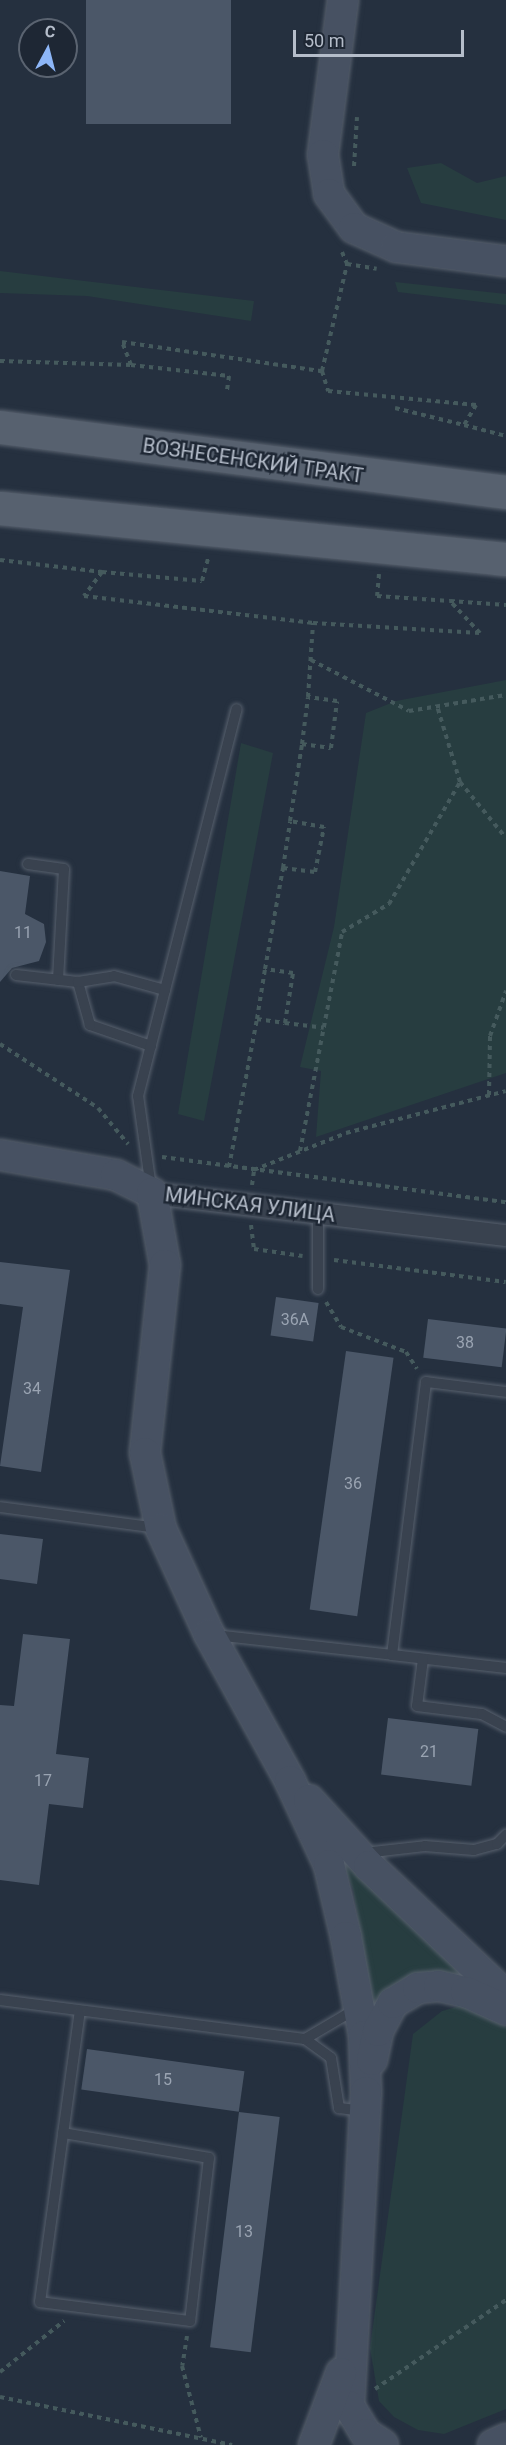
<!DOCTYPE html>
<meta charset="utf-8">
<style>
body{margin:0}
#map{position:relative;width:506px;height:2445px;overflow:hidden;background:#25303f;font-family:Roboto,sans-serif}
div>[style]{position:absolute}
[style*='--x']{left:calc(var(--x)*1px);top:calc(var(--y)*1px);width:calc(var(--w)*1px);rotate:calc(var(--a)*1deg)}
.green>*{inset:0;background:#273d40}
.building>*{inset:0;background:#4b5768;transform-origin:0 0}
.path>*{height:4px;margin-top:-2px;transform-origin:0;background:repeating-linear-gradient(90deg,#455a5d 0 4.5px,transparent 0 9px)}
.roads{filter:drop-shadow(0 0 2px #57606d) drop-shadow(0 0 2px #57606d)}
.lane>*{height:10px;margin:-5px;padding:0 5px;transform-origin:5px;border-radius:5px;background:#39424f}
.street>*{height:21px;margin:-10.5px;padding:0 10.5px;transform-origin:10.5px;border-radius:10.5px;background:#39424f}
.secondary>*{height:30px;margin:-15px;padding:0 15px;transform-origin:15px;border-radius:15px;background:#475162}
.primary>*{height:33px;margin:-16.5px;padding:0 16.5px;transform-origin:16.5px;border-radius:16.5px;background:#57616f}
span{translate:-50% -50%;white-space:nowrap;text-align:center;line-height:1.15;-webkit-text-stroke:5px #1e2734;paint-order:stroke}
.number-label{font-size:16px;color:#9aa4b2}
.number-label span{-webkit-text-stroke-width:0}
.street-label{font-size:20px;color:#b5bdca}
.north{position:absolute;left:18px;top:18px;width:60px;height:60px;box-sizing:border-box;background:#1e2734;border:2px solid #5a6370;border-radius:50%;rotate:7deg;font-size:16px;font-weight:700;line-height:24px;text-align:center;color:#b5bdca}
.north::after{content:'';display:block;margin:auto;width:21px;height:27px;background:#8db6f7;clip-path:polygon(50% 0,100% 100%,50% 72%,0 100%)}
.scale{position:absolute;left:293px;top:30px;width:171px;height:27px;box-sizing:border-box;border:3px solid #b5bdca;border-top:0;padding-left:8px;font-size:18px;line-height:21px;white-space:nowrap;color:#b5bdca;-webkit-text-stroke:4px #1e2734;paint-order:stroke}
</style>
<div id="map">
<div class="green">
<i style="clip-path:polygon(441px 163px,477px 183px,506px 176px,506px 220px,421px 203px,407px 168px)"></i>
<i style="clip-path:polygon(0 271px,254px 301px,251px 321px,87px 296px,0 293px)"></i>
<i style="clip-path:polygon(395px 282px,506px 294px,506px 305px,398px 292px)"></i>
<i style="clip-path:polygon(506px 680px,506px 1073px,316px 1137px,321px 1071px,300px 1067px,334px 927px,366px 713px,396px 701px)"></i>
<i style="clip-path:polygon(241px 743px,273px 753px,204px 1121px,178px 1114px)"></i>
<i style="clip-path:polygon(340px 1855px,482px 1988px,404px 1980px,392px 1986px,374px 2015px,353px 1890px)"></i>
<i style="clip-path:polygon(463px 2005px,482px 2010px,506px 2027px,506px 2409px,444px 2434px,418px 2430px,394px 2417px,379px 2401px,370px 2348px,413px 2034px,442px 2011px)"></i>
</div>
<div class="building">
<i style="left:86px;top:0;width:145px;height:124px"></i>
<i style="clip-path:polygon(0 871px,30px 876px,25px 914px,44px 924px,46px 942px,39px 961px,12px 968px,0 982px)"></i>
<i style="clip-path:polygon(0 1262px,70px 1270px,41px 1472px,0 1466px,23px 1307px,0 1304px)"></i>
<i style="left:276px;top:1297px;width:43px;height:39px;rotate:8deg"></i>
<i style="left:428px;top:1319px;width:79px;height:39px;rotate:7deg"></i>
<i style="left:346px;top:1351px;width:48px;height:261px;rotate:8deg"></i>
<i style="clip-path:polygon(0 1534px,43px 1539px,37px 1584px,0 1579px)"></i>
<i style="clip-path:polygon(23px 1634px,70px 1639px,56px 1754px,89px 1758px,83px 1808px,49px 1804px,39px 1885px,0 1880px,0 1705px,14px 1706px)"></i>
<i style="left:388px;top:1718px;width:91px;height:57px;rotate:7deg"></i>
<i style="left:87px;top:2049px;width:159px;height:41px;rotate:8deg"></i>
<i style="left:239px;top:2112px;width:41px;height:237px;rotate:7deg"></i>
</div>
<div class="path">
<i style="--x:354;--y:166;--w:49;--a:-86.5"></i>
<i style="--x:342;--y:252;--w:13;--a:67"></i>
<i style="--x:347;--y:264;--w:30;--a:9"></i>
<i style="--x:0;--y:361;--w:131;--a:1.7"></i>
<i style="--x:131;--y:365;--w:25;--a:-111"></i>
<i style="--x:122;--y:342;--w:202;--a:8.3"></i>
<i style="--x:322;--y:371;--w:110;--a:-76.8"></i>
<i style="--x:131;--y:365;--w:99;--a:6.4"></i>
<i style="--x:229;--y:376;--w:15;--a:98"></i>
<i style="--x:322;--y:371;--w:21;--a:73"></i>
<i style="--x:328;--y:391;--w:149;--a:5.4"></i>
<i style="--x:476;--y:405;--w:23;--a:121"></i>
<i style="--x:464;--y:425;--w:43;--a:14.7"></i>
<i style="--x:395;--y:408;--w:71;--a:13.8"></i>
<i style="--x:0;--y:560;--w:103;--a:6.7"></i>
<i style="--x:102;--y:572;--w:30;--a:127"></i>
<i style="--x:84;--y:596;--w:231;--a:6.7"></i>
<i style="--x:313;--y:623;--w:167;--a:3.4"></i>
<i style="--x:480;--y:633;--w:44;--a:-133.2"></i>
<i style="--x:450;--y:601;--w:56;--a:4.1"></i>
<i style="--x:102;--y:572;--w:100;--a:5.1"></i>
<i style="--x:202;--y:581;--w:23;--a:-75"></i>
<i style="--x:379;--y:574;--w:22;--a:95"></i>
<i style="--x:377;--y:596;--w:73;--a:3.9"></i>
<i style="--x:311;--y:660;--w:110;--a:27.5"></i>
<i style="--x:409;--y:711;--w:98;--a:-9.4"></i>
<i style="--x:302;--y:744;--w:47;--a:-82.7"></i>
<i style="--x:460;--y:782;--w:72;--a:50.6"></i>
<i style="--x:283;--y:868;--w:47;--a:-81.3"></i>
<i style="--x:257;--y:1019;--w:51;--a:-80.9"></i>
<i style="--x:285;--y:1023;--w:39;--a:7"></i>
<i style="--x:0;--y:1044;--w:117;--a:33.1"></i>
<i style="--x:98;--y:1108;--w:47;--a:50.2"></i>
<i style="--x:489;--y:1095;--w:59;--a:-89"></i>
<i style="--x:490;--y:1036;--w:48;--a:-70.4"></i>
<i style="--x:300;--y:1151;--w:223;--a:-79.1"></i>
<i style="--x:342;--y:932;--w:55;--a:-30.8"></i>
<i style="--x:389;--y:904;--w:141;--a:-59.8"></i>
<i style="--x:460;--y:782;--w:79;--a:-106.8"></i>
<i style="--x:162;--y:1157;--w:347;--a:7.5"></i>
<i style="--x:229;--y:1167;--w:151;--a:-79.3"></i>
<i style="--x:257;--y:1019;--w:28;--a:8"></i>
<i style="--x:285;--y:1023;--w:51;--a:-80.9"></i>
<i style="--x:293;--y:973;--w:28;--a:-172"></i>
<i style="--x:265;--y:969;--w:103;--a:-79.9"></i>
<i style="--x:283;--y:868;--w:32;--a:7"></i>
<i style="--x:315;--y:872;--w:46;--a:-78.7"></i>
<i style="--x:324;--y:827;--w:35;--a:-170"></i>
<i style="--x:290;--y:821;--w:78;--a:-81.1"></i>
<i style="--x:302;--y:744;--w:29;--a:8"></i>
<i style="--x:331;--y:748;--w:47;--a:-82.7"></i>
<i style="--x:337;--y:701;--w:29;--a:-172"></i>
<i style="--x:308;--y:697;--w:74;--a:-86.1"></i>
<i style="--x:252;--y:1185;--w:15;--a:-82"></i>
<i style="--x:254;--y:1170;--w:99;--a:-21.9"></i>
<i style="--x:346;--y:1133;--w:165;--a:-14.7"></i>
<i style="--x:251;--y:1225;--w:24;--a:83"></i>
<i style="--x:254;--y:1249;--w:49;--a:8.1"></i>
<i style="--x:334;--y:1260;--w:173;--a:7.3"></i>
<i style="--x:326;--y:1302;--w:29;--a:59"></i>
<i style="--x:341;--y:1327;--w:70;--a:21"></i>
<i style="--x:406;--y:1352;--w:20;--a:57"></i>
<i style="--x:187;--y:2336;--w:30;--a:99"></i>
<i style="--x:182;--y:2366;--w:74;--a:75.2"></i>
<i style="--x:0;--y:2372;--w:82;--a:-38.6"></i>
<i style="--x:375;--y:2389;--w:158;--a:-34.2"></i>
<i style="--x:0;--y:2397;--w:237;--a:11.7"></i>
</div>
<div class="roads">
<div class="lane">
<i style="--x:28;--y:864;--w:36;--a:8"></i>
<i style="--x:64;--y:869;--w:111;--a:93.1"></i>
<i style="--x:16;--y:975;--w:62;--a:6.4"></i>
<i style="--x:151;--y:1046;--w:65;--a:-161"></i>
<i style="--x:90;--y:1025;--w:45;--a:-105.6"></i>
<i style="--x:78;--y:982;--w:36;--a:-9"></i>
<i style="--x:114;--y:976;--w:53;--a:15.4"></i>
<i style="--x:151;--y:1188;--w:93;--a:-98"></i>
<i style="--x:138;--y:1096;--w:399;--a:-75.7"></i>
<i style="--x:318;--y:1289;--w:75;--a:-90"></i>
<i style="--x:0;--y:1507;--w:158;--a:7.6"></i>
<i style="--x:215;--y:1635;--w:178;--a:6.4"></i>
<i style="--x:392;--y:1655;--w:275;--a:-82.9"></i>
<i style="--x:426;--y:1382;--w:81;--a:7.1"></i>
<i style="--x:392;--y:1655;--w:115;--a:6.5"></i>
<i style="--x:423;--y:1659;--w:47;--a:97.3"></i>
<i style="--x:417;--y:1706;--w:65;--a:7"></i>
<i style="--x:482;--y:1714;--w:27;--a:28"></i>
<i style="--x:364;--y:1853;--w:61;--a:-6.5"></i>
<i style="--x:425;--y:1846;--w:49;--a:4.7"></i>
<i style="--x:474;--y:1850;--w:24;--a:-15"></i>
<i style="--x:497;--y:1844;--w:13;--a:-45"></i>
<i style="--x:0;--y:2000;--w:307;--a:7.3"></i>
<i style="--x:305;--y:2039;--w:32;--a:36"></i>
<i style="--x:331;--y:2058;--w:51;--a:80.9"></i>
<i style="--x:339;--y:2108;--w:23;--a:7"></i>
<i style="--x:305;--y:2039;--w:59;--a:-30.5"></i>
<i style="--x:63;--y:2133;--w:148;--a:9.7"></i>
<i style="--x:209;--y:2158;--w:164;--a:96.6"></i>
<i style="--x:190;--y:2321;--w:151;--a:-172.8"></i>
<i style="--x:40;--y:2302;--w:294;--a:-82.2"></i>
</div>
<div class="street">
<i style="--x:152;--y:1193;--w:356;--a:6.8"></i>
</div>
<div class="secondary">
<i style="--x:343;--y:0;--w:156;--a:97.4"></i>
<i style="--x:323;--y:155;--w:39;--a:81"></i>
<i style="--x:329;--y:194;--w:42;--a:53.7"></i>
<i style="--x:354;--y:228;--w:46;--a:24.3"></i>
<i style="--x:396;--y:247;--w:111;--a:7.3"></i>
<i style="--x:0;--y:1155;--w:118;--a:9.8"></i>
<i style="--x:116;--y:1175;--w:40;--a:26.6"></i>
<i style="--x:152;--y:1193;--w:73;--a:79.8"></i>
<i style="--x:165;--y:1265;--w:189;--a:96.1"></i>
<i style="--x:145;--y:1453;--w:78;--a:78.1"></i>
<i style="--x:161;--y:1529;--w:115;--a:65.4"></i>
<i style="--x:209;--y:1634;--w:168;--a:61.1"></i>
<i style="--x:290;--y:1781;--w:93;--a:65.1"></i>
<i style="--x:329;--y:1865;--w:74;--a:76.7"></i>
<i style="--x:346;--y:1937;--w:101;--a:79.7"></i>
<i style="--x:364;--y:2036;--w:56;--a:88"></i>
<i style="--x:366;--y:2092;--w:314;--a:93.1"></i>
<i style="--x:349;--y:2406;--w:33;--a:59"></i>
<i style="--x:366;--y:2434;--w:20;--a:33"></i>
<i style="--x:309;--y:1800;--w:89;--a:47.7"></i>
<i style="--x:369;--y:1866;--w:189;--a:43.5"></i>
<i style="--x:372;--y:2060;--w:30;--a:-78"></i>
<i style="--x:378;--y:2031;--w:32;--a:-62"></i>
<i style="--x:393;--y:2003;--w:29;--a:-31"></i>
<i style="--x:418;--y:1988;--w:21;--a:-5"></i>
<i style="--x:439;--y:1986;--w:28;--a:13"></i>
<i style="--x:466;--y:1992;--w:44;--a:24.2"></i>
<i style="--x:314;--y:2445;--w:77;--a:-69.4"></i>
<i style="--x:493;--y:2445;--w:14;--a:-25"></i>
</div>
<div class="primary">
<i style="--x:0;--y:427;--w:510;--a:7.32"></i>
<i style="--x:0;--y:508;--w:509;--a:5.76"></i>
</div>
</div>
<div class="number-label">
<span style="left:23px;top:933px">11</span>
<span style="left:295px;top:1320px">36А</span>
<span style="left:465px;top:1343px">38</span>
<span style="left:32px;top:1389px">34</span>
<span style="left:353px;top:1484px">36</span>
<span style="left:429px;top:1752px">21</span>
<span style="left:43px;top:1781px">17</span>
<span style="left:163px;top:2080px">15</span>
<span style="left:244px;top:2232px">13</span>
</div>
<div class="street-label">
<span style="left:253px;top:461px;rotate:8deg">ВОЗНЕСЕНСКИЙ ТРАКТ</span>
<span style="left:250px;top:1205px;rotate:7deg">МИНСКАЯ УЛИЦА</span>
</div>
<div class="north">С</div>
<div class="scale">50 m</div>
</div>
